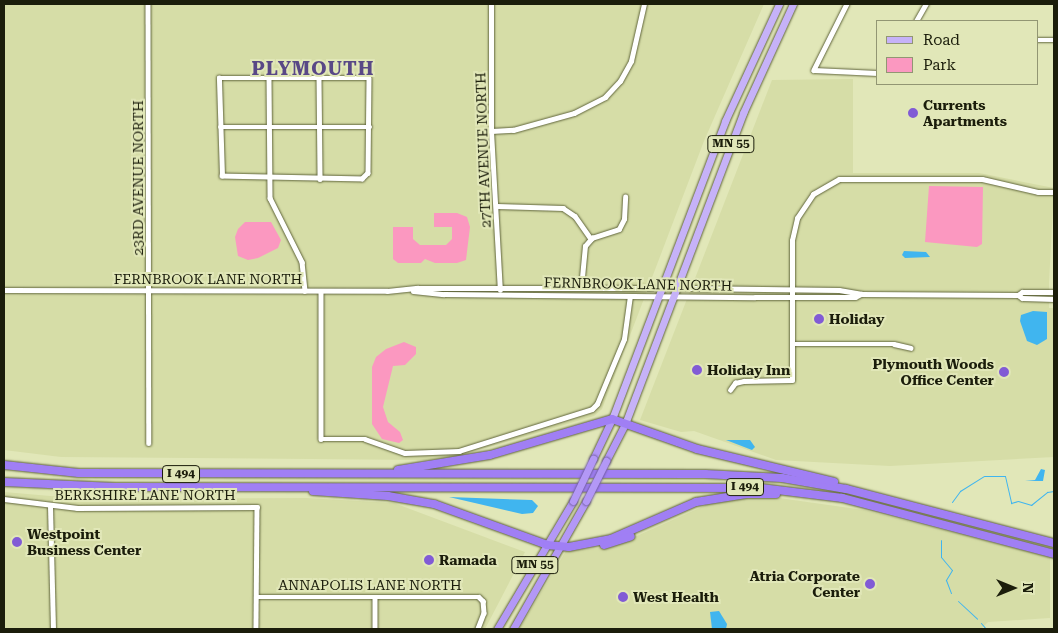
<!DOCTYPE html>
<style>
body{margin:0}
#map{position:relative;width:1058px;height:633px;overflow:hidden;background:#e1e7b8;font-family:"Roboto Serif",serif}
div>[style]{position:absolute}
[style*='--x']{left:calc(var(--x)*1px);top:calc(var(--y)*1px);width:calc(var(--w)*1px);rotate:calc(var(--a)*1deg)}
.built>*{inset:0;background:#d6dda7}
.green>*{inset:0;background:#fb98c0}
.water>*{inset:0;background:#40b5ef}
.stream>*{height:1px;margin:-0.5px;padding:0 0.5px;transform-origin:0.5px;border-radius:0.5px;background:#40b5ef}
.roads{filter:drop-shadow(0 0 1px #60653b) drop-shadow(0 0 1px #60653b)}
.minor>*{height:4.5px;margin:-2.25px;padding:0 2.25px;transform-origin:2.25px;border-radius:2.25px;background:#fff}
.tertiary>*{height:5px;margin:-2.5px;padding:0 2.5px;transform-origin:2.5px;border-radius:2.5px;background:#fff}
.primary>*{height:7px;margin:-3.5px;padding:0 3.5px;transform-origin:3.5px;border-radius:3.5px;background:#c6b2f8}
.trunk>*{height:7px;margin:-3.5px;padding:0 3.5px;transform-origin:3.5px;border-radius:3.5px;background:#b398f6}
.motorway>*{height:8px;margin:-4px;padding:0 4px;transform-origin:4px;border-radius:4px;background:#a07ff4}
.bridges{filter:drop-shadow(0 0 1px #715da2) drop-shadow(0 0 1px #715da2)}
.trunk-bridge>*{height:7px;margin:-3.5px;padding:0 3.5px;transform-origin:3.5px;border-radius:3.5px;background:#b398f6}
.dots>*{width:14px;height:14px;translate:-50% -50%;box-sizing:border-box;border:2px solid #e1e7b8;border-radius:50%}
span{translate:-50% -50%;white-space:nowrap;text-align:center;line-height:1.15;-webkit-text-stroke:4px #e1e7b8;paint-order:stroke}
.shield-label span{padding:1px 4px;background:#e1e7b8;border:1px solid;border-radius:4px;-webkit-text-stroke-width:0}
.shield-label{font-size:12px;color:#1b1d0b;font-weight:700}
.poi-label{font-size:14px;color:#1b1d0b;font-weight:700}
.left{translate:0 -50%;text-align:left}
.right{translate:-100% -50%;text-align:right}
.street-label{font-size:14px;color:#1b1d0b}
.district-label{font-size:19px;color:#594886;font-weight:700;letter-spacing:1px}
.frame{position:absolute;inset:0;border:5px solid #1b1d0b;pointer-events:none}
.legend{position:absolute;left:876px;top:20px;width:162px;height:65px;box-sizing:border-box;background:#e1e7b8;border:1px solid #929673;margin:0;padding:6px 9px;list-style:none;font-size:15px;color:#1b1d0b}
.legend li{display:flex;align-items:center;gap:10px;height:25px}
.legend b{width:25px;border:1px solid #929673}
.north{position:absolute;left:988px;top:563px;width:50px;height:50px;-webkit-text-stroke:4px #e1e7b8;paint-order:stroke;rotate:90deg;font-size:14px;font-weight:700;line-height:20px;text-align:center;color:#1b1d0b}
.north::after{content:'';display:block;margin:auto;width:18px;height:22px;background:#1b1d0b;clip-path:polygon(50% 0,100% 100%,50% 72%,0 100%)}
</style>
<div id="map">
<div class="built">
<i style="clip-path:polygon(4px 4px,764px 4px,704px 141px,602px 409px,594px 416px,527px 436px,453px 457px,424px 460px,61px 457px,4px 450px)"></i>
<i style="clip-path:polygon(853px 79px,853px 173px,979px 173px,1054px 188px,1049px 283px,1049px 308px,1054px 308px,1054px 457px,890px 466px,776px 460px,694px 431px,681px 432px,640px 420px,772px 80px)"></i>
<i style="clip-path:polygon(4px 492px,85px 499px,306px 498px,394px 503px,525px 552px,485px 629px,4px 629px)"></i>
<i style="clip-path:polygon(765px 496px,864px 510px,1050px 557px,1050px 618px,988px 622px,981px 629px,519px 629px,566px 551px,612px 547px,713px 502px)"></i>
</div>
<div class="green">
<i style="clip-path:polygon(929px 186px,983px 187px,982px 244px,977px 247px,925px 242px)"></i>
<i style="clip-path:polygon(434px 213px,457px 213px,467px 217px,470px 227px,466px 260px,457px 263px,435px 263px,425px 259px,421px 263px,398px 263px,393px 259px,393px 227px,413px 227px,413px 239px,420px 245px,446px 245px,452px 239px,452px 227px,434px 227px)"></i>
<i style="clip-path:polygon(245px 222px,271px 222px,281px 240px,278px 248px,258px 258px,248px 260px,238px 256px,235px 237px,238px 229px)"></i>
<i style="clip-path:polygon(404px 342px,416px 347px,416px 354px,405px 365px,393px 366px,383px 407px,388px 422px,400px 432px,403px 440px,399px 443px,382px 439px,372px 424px,372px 367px,376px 357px,386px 349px)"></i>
</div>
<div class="water">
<i style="clip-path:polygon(904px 251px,926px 252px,930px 257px,905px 258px,902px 255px)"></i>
<i style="clip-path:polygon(1033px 311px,1047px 312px,1047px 339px,1037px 345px,1027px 341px,1020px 321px,1021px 315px)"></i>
<i style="clip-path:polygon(726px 440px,750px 440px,755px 447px,752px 450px)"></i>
<i style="clip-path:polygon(1041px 469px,1045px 470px,1043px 481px,1025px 481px,1035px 480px)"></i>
<i style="clip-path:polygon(449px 497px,532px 500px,538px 506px,533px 513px,522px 514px)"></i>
<i style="clip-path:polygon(719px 611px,727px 624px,726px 629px,712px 629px,710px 612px)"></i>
</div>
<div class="stream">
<i style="--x:952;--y:502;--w:14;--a:-54"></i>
<i style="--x:960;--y:491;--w:28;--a:-32"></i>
<i style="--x:984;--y:476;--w:21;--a:0"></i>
<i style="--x:1005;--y:476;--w:28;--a:77"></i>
<i style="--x:1011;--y:503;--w:7;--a:-16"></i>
<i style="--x:1018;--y:501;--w:14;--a:17"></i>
<i style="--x:1031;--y:505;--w:21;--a:-39"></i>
<i style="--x:1047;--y:492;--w:7;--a:-8"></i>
<i style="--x:941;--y:540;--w:17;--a:90"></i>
<i style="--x:941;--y:557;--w:17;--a:50"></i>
<i style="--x:952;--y:570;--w:12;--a:121"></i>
<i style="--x:946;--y:580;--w:14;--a:69"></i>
<i style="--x:958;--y:601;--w:26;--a:43"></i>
<i style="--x:981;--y:623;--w:8;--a:50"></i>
</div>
<div class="roads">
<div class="minor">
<i style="--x:148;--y:4;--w:439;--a:89.9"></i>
<i style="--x:847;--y:4;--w:74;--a:116.6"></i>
<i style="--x:814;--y:70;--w:63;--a:2.7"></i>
<i style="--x:916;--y:21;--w:20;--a:-60"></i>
<i style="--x:1037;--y:40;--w:17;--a:0"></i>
<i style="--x:219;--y:78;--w:150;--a:0"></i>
<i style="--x:369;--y:78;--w:95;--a:90.6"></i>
<i style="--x:368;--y:173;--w:8;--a:135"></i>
<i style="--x:362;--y:179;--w:140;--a:-178.8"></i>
<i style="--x:222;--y:176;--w:98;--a:-91.8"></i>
<i style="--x:269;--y:78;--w:120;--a:89.5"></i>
<i style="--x:270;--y:198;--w:72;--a:63.4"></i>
<i style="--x:302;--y:262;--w:29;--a:84"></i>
<i style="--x:319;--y:78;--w:101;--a:89.4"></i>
<i style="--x:220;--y:127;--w:150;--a:0"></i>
<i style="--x:497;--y:206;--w:66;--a:1.7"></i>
<i style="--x:563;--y:208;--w:14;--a:34"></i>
<i style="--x:575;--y:216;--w:28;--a:55"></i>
<i style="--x:581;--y:288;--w:42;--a:-84.6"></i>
<i style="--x:585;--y:246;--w:11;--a:-49"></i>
<i style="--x:592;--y:238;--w:28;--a:-18"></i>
<i style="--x:619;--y:229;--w:11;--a:-63"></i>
<i style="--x:624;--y:219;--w:22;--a:-87"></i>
<i style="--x:321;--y:291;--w:148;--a:90"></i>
<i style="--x:321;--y:439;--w:44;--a:0"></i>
<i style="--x:365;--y:439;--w:42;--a:19.3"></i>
<i style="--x:405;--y:453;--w:54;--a:-2.1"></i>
<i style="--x:459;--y:451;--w:139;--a:-17.5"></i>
<i style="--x:592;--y:409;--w:7;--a:-45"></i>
<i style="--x:597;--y:404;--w:70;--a:-67.4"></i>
<i style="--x:624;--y:339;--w:43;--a:-82.1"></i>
<i style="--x:792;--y:344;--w:102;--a:0"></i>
<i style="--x:894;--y:344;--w:17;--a:13"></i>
<i style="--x:730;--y:390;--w:9;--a:-54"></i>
<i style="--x:735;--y:383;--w:9;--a:-13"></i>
<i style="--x:744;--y:381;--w:48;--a:-1.2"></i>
<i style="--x:792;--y:380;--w:83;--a:-90"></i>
<i style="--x:4;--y:499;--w:74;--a:7"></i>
<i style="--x:77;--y:508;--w:180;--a:-0.3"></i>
<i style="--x:257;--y:507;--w:122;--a:90.5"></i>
<i style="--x:256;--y:597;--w:223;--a:0"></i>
<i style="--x:479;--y:597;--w:6;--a:45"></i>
<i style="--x:483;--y:601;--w:12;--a:85"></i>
<i style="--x:484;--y:613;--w:17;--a:111"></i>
<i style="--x:375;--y:597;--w:32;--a:90"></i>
</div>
<div class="tertiary">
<i style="--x:491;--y:4;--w:127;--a:90"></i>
<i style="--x:491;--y:131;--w:159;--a:86.8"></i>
<i style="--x:491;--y:131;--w:22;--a:-3"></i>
<i style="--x:513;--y:130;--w:63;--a:-15.6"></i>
<i style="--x:574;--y:113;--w:35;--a:-27"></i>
<i style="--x:605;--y:97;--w:22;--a:-47"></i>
<i style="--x:620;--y:81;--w:23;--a:-61"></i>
<i style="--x:631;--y:61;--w:58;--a:-77.2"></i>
<i style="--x:4;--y:290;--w:383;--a:0.1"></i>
<i style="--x:387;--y:291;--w:31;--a:-6"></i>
<i style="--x:418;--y:288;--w:269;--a:0"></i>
<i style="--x:687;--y:288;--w:152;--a:0.8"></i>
<i style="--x:839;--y:290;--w:22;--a:10"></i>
<i style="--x:861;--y:294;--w:157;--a:0.4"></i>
<i style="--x:1018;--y:295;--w:5;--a:-37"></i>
<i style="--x:1022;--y:292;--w:32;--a:0"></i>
<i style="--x:413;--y:291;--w:31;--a:6"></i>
<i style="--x:444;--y:294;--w:311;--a:0.6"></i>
<i style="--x:755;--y:297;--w:100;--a:0"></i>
<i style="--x:855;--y:297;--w:7;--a:-27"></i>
<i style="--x:1018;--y:295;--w:5;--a:37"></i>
<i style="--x:1022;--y:298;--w:32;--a:2"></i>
<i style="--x:792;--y:297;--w:57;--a:-90"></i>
<i style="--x:792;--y:240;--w:23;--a:-77"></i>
<i style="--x:797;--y:218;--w:29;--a:-56"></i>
<i style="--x:813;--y:194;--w:30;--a:-30"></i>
<i style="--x:839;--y:179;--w:143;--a:0"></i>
<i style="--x:982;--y:179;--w:57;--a:13.1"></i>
<i style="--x:1038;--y:192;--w:16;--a:0"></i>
<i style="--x:50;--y:506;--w:123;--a:88.6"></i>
</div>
<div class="primary">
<i style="--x:612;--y:419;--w:319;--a:-69.2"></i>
<i style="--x:725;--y:121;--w:129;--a:-65.2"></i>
<i style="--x:625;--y:424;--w:333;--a:-69.2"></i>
<i style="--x:743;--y:113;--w:120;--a:-65.4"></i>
</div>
<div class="trunk">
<i style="--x:593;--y:459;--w:44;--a:-64.6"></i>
<i style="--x:606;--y:461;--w:42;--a:-62.8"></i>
<i style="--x:497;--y:629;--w:149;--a:-59.3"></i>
<i style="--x:513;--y:629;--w:147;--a:-60.3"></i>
</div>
<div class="motorway">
<i style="--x:4;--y:465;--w:75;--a:6.1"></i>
<i style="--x:79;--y:473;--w:626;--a:0.09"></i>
<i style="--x:705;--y:474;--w:77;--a:3"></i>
<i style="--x:782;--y:478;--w:65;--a:9.8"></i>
<i style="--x:846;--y:489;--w:215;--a:14.6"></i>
<i style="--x:398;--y:470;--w:93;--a:-9.3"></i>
<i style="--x:490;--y:455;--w:127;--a:-16.4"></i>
<i style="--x:612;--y:419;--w:90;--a:19.4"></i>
<i style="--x:697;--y:449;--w:141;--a:13.5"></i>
<i style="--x:4;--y:482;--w:111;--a:2.6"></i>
<i style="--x:115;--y:487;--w:646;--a:0.09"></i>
<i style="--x:761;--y:488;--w:82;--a:7"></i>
<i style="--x:842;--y:498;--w:219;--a:14.8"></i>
<i style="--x:313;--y:491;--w:75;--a:3.8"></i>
<i style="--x:388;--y:496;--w:47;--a:9.9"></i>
<i style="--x:434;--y:504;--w:120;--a:19.9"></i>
<i style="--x:547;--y:545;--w:22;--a:5"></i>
<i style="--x:569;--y:547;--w:43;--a:-10.8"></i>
<i style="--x:611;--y:539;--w:93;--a:-23.5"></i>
<i style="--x:696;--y:502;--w:51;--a:-9.1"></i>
<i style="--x:746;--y:494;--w:30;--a:0"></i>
<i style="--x:604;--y:545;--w:28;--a:-18"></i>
</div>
</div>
<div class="bridges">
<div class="trunk-bridge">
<i style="--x:573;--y:501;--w:47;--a:-64.5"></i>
<i style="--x:586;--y:501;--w:45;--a:-63.4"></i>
</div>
</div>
<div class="dots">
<i style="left:913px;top:113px;background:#815bd5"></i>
<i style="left:819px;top:319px;background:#815bd5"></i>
<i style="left:697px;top:370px;background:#815bd5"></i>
<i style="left:1004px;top:372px;background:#815bd5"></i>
<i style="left:17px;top:542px;background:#815bd5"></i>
<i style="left:429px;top:560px;background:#815bd5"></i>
<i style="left:870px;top:584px;background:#815bd5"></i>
<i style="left:623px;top:597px;background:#815bd5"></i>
</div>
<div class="shield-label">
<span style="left:731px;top:144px">MN 55</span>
<span style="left:181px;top:474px">I 494</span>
<span style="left:745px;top:487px">I 494</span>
<span style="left:535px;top:565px">MN 55</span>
</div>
<div class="poi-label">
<span class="left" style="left:923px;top:113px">Currents<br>Apartments</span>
<span class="left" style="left:829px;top:319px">Holiday</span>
<span class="right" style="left:994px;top:372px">Plymouth Woods<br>Office Center</span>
<span class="left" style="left:707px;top:370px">Holiday Inn</span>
<span class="left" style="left:27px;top:542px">Westpoint<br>Business Center</span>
<span class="left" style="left:439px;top:560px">Ramada</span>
<span class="right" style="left:860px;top:584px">Atria Corporate<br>Center</span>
<span class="left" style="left:633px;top:597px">West Health</span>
</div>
<div class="street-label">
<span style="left:483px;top:150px;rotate:-92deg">27TH AVENUE NORTH</span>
<span style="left:138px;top:178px;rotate:-90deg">23RD AVENUE NORTH</span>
<span style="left:208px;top:279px">FERNBROOK LANE NORTH</span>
<span style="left:638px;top:284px;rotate:1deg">FERNBROOK LANE NORTH</span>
<span style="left:145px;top:495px">BERKSHIRE LANE NORTH</span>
<span style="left:370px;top:585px">ANNAPOLIS LANE NORTH</span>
</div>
<div class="district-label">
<span style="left:313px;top:69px">PLYMOUTH</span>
</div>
<div class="frame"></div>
<ul class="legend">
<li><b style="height:6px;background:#c6b2f8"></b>Road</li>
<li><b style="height:14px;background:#fb98c0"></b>Park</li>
</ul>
<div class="north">N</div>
</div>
